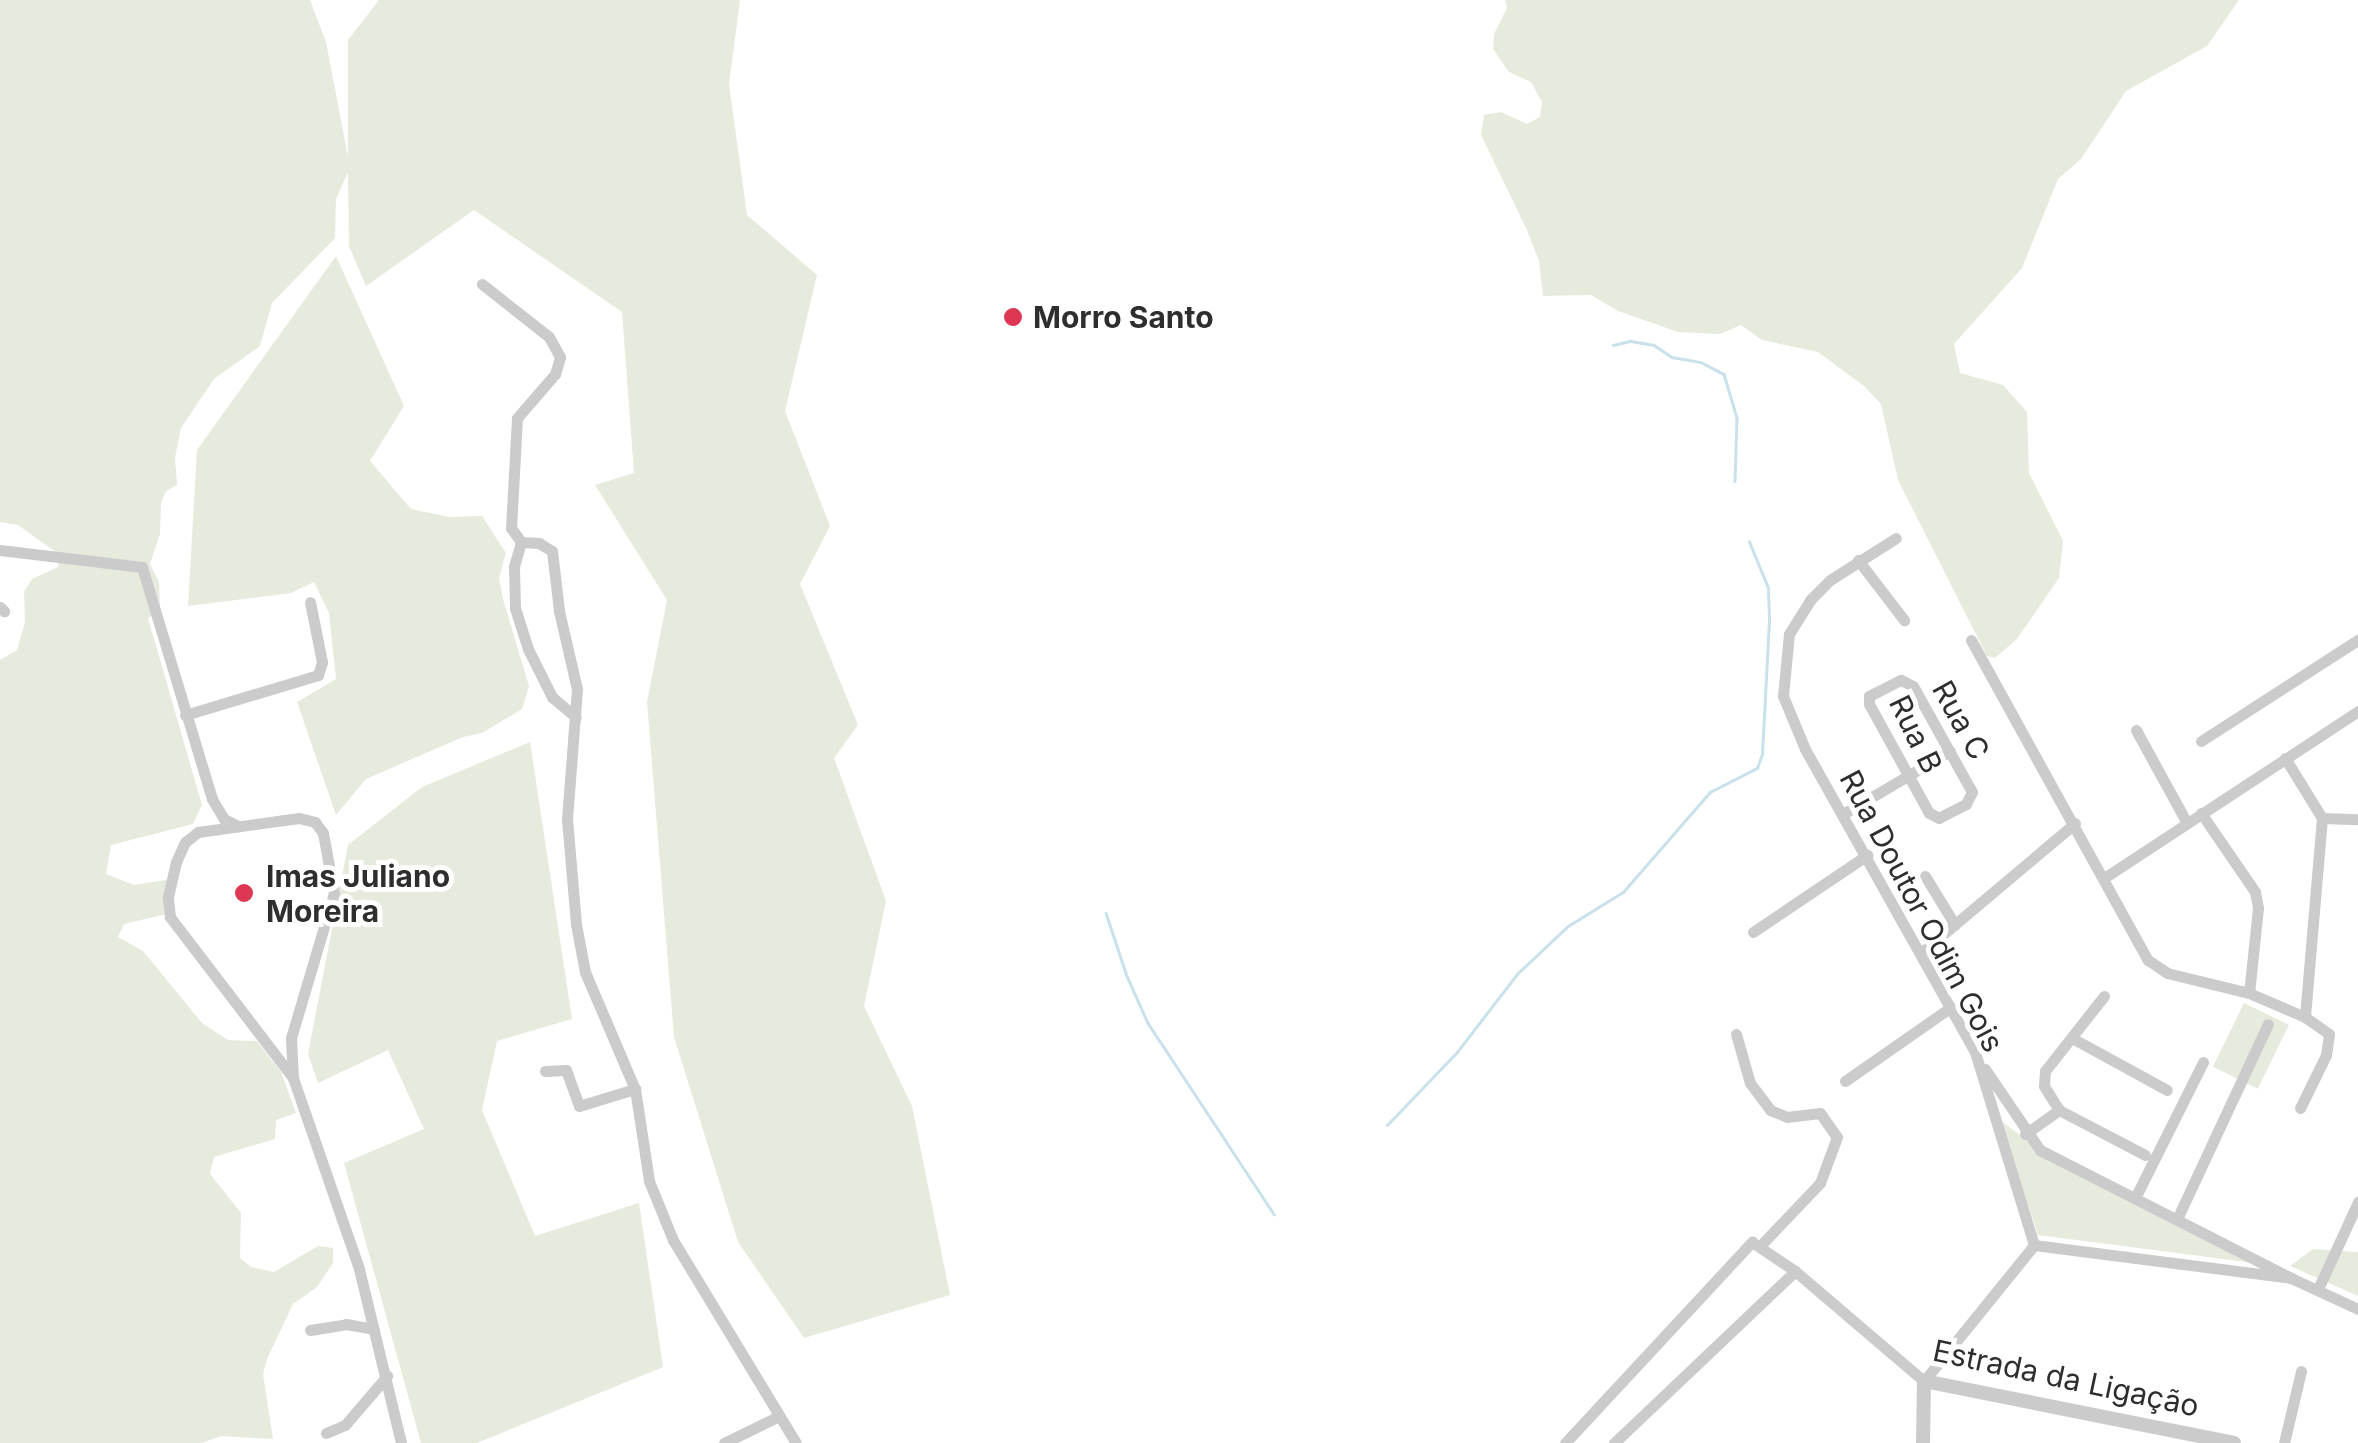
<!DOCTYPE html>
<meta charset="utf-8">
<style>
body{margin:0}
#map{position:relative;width:2358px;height:1443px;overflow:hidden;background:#fff;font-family:Inter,sans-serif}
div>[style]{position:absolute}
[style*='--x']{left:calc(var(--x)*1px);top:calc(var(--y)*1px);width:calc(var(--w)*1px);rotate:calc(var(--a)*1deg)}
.green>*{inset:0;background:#e6ebdd;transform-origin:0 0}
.stream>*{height:2.5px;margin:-1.25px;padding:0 1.25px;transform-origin:1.25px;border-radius:1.25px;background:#c9e1ea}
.minor>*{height:11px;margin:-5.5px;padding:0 5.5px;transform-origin:5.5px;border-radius:5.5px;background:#cbcbcb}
.tertiary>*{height:14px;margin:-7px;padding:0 7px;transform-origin:7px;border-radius:7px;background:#cbcbcb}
.dots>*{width:28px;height:28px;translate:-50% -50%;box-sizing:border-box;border:5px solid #fff;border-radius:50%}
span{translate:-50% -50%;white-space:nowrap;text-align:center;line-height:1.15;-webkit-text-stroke:10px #fff;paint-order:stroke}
.poi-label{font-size:30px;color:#2e2e2e;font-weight:700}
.left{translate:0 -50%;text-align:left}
.street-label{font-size:30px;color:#2e2e2e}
</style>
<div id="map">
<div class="green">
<i style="clip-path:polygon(0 0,310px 0,326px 42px,348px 157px,348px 40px,379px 0,740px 0,729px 84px,747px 215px,817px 275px,785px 411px,830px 526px,800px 584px,858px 725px,834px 758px,886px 901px,864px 1006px,912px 1106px,950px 1295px,804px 1338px,738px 1242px,674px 1037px,647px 702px,667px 600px,595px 485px,634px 473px,622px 312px,474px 210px,366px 286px,349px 246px,348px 172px,336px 199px,335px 238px,272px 303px,260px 346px,214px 379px,181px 428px,175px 458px,177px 485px,166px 491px,161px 503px,160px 534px,150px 564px,159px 582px,160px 611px,148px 618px,202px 805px,193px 824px,111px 845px,106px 874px,134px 885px,172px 879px,171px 913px,124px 924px,118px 937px,143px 951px,202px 1023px,228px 1040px,257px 1041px,281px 1072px,296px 1113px,276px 1120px,275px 1139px,214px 1157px,210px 1174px,241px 1213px,240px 1258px,251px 1267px,274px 1272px,318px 1246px,333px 1248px,333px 1263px,317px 1287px,293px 1304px,267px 1359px,263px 1374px,273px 1439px,221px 1436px,202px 1443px,0 1443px,0 660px,17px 650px,25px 622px,24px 592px,32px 579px,58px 567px,60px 555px,18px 525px,0 522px)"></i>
<i style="clip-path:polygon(1505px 0,2239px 0,2207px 46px,2126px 91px,2081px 159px,2058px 179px,2022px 268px,1954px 344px,1960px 373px,2003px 385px,2027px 412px,2029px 473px,2063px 541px,2059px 578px,2017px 639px,1995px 658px,1987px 656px,1898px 480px,1881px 404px,1864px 386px,1818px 352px,1762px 340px,1741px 325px,1720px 334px,1678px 332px,1618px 311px,1591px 295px,1543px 296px,1539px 261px,1527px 230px,1481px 135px,1484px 115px,1501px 112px,1527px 124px,1540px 117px,1542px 102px,1531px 82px,1509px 72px,1493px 49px,1494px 34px,1507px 8px)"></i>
<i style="clip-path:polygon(336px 256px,404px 406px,370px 461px,411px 509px,449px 517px,482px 516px,506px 553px,499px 578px,503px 599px,529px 686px,522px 709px,482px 733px,463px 737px,366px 779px,336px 815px,297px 702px,336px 679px,329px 613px,314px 582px,291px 593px,188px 606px,197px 450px)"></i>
<i style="clip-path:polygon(530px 742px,572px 1019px,497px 1041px,482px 1110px,535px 1236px,639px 1203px,663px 1367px,477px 1443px,421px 1443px,344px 1163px,424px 1129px,388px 1050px,318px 1083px,308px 1054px,348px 845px,422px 787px)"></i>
<i style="left:2244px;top:1003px;width:50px;height:71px;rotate:26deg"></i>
<i style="clip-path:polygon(2000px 1120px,2049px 1157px,2254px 1263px,2038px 1235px)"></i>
<i style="clip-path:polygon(2313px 1249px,2358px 1252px,2358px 1296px,2290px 1266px)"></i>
</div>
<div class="stream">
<i style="--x:1613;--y:345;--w:18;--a:-13"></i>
<i style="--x:1631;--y:341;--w:23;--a:10"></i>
<i style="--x:1654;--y:345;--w:22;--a:34"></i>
<i style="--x:1672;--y:357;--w:29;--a:10"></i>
<i style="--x:1701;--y:362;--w:26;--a:28"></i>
<i style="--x:1724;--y:374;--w:46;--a:73.5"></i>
<i style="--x:1737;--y:418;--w:63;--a:91.8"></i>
<i style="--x:1106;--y:913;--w:66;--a:71.6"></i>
<i style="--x:1127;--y:976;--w:51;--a:65.9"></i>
<i style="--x:1148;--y:1023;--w:229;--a:56.6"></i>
<i style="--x:1387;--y:1125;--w:101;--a:-46.2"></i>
<i style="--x:1457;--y:1052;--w:98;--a:-52.4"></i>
<i style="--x:1517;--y:974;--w:70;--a:-43.3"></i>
<i style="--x:1568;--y:926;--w:65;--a:-31.7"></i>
<i style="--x:1623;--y:892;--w:133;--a:-49"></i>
<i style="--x:1710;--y:792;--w:53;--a:-27.1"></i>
<i style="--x:1757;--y:768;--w:15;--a:-70"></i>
<i style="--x:1762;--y:754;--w:135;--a:-87"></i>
<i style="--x:1769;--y:619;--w:31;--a:-92"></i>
<i style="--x:1768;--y:588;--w:50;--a:-112.4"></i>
</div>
<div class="minor">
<i style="--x:482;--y:284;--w:85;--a:38.3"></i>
<i style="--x:549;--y:337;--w:23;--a:61"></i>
<i style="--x:560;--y:357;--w:18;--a:106"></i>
<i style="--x:555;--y:374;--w:58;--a:130.8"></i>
<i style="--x:517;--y:418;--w:110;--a:93.1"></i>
<i style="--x:511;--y:528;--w:17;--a:54"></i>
<i style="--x:521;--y:542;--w:18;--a:3"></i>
<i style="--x:539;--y:543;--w:15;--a:32"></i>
<i style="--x:552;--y:551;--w:60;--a:83.3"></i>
<i style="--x:559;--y:611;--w:80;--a:77"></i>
<i style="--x:577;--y:689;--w:130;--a:94.4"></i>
<i style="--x:567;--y:819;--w:105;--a:85.1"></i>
<i style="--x:576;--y:924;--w:49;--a:79.4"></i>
<i style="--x:585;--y:972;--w:127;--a:66.9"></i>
<i style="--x:635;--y:1089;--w:93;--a:81.3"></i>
<i style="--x:649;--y:1181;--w:64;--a:67.9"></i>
<i style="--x:673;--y:1240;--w:237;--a:58.8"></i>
<i style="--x:521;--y:542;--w:26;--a:106"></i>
<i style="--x:514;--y:567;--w:41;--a:88.6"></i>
<i style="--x:515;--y:608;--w:43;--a:72.4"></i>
<i style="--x:528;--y:649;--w:54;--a:63.4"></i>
<i style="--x:552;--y:697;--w:31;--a:40"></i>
<i style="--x:0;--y:550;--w:143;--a:6.8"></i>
<i style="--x:142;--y:567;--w:242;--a:73.2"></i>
<i style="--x:212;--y:799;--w:23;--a:59"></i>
<i style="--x:224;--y:819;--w:16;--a:27"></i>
<i style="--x:1858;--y:560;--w:76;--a:52.5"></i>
<i style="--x:0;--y:607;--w:6;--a:45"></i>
<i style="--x:1971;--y:640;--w:366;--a:61.1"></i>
<i style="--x:2148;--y:960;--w:23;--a:34"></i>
<i style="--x:2167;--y:973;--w:84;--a:13.7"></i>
<i style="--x:2249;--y:993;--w:61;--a:23.2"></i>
<i style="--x:2305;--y:1017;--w:29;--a:35"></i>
<i style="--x:2329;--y:1034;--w:21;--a:98"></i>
<i style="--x:2326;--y:1055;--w:59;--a:116.1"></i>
<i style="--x:1901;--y:680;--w:13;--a:27"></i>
<i style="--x:1913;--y:686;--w:121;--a:60.9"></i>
<i style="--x:1972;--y:792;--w:13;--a:117"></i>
<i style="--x:1966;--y:804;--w:30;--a:153"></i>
<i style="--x:1939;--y:818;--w:11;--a:-153"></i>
<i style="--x:1929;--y:813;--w:124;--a:-118.8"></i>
<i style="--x:1869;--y:704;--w:8;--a:-90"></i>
<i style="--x:1869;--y:696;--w:36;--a:-27"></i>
<i style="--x:185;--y:715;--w:139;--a:-16.7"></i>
<i style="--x:318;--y:675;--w:14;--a:-73"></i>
<i style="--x:322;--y:662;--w:61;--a:-101.3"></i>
<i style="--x:2136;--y:730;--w:106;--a:61.3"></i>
<i style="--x:2201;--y:741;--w:187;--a:-32.8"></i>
<i style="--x:2285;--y:758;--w:70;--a:58.3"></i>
<i style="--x:2322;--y:818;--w:200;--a:94.9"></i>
<i style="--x:2201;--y:813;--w:96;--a:55.6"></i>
<i style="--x:2255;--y:892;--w:16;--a:79"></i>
<i style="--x:2258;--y:908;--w:85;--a:96"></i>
<i style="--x:1843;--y:814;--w:124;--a:-30.5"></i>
<i style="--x:2322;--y:818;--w:36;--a:2"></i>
<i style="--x:1925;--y:876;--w:57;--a:58.5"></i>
<i style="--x:2104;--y:878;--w:304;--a:-33.3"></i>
<i style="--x:1753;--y:932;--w:138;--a:-34"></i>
<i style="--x:1922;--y:952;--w:200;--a:-40.1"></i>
<i style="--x:2104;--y:996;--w:95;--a:128.2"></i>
<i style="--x:2045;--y:1071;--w:15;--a:94"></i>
<i style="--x:2044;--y:1086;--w:28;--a:58"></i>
<i style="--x:2059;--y:1110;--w:97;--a:27.6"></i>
<i style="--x:1736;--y:1034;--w:51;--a:74.1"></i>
<i style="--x:1750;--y:1083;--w:34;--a:53"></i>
<i style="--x:1770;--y:1110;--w:18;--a:22"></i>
<i style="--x:1787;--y:1117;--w:33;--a:-7"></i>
<i style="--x:1820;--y:1113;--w:29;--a:55"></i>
<i style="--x:1837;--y:1137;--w:49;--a:110.3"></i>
<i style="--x:1820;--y:1183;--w:88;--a:133.6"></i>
<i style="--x:2072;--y:1038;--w:108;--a:28.7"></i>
<i style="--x:1985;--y:1069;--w:98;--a:55.8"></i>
<i style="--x:2040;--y:1150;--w:282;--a:27"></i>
<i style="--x:545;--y:1071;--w:21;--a:-3"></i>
<i style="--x:566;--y:1070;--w:38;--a:70"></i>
<i style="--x:579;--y:1106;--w:59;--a:-16.9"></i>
<i style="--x:293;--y:1078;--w:40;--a:-92.9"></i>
<i style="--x:291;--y:1038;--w:151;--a:-73.5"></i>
<i style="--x:334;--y:893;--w:61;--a:-100.4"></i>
<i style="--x:323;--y:833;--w:14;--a:-126"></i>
<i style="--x:315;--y:822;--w:16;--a:-166"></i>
<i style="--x:299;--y:818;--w:102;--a:172.1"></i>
<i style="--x:198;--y:832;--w:16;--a:142"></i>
<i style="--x:185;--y:842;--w:22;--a:114"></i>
<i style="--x:176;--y:862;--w:37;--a:103"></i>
<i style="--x:168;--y:898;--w:19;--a:84"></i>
<i style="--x:170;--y:917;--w:203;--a:52.6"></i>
<i style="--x:293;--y:1078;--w:202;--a:70.9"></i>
<i style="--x:359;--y:1269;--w:179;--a:76.4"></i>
<i style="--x:1845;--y:1081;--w:129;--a:-34.9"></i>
<i style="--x:2025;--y:1134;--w:42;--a:-35.2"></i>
<i style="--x:2135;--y:1198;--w:152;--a:-63.4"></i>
<i style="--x:2177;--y:1219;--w:215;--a:-65"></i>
<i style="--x:2034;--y:1245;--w:259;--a:7.3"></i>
<i style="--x:2291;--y:1278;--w:74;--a:24.8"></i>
<i style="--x:2318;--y:1289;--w:96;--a:-65.3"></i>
<i style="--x:310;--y:1330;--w:36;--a:-9"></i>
<i style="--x:346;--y:1324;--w:28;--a:10"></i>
<i style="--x:326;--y:1433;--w:21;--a:-23"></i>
<i style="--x:345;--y:1425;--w:65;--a:-49.4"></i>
<i style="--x:724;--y:1443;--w:61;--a:-26.1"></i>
<i style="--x:1565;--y:1443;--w:275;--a:-47.1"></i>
<i style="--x:1752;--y:1242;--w:52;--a:34"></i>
<i style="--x:1795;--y:1271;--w:170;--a:40.5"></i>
<i style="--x:1924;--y:1381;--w:175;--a:-51"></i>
<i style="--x:2034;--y:1245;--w:202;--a:-107"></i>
<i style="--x:1975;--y:1052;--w:347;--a:-119.3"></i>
<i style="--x:1805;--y:749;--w:57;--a:-112.5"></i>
<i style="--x:1783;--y:696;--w:62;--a:-84.5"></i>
<i style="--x:1789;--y:634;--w:40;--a:-58"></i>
<i style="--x:1810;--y:600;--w:28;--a:-45"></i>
<i style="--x:1830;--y:580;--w:78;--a:-32.5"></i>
<i style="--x:1614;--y:1443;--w:250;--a:-43.5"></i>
<i style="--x:2284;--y:1443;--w:74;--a:-76.7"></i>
</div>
<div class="tertiary">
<i style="--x:1923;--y:1443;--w:62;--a:-89.1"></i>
<i style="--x:1924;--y:1381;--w:316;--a:11.3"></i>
</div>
<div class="dots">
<i style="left:1013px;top:317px;background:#de3753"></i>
<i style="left:244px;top:893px;background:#de3753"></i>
</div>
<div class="poi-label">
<span class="left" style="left:1033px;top:317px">Morro Santo</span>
<span class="left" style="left:266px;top:893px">Imas Juliano<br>Moreira</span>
</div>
<div class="street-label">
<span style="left:1961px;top:720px;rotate:61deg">Rua C</span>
<span style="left:1916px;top:734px;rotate:64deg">Rua B</span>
<span style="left:1922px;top:911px;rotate:62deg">Rua Doutor Odim Gois</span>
<span style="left:2066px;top:1378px;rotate:12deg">Estrada da Ligação</span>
</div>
</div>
